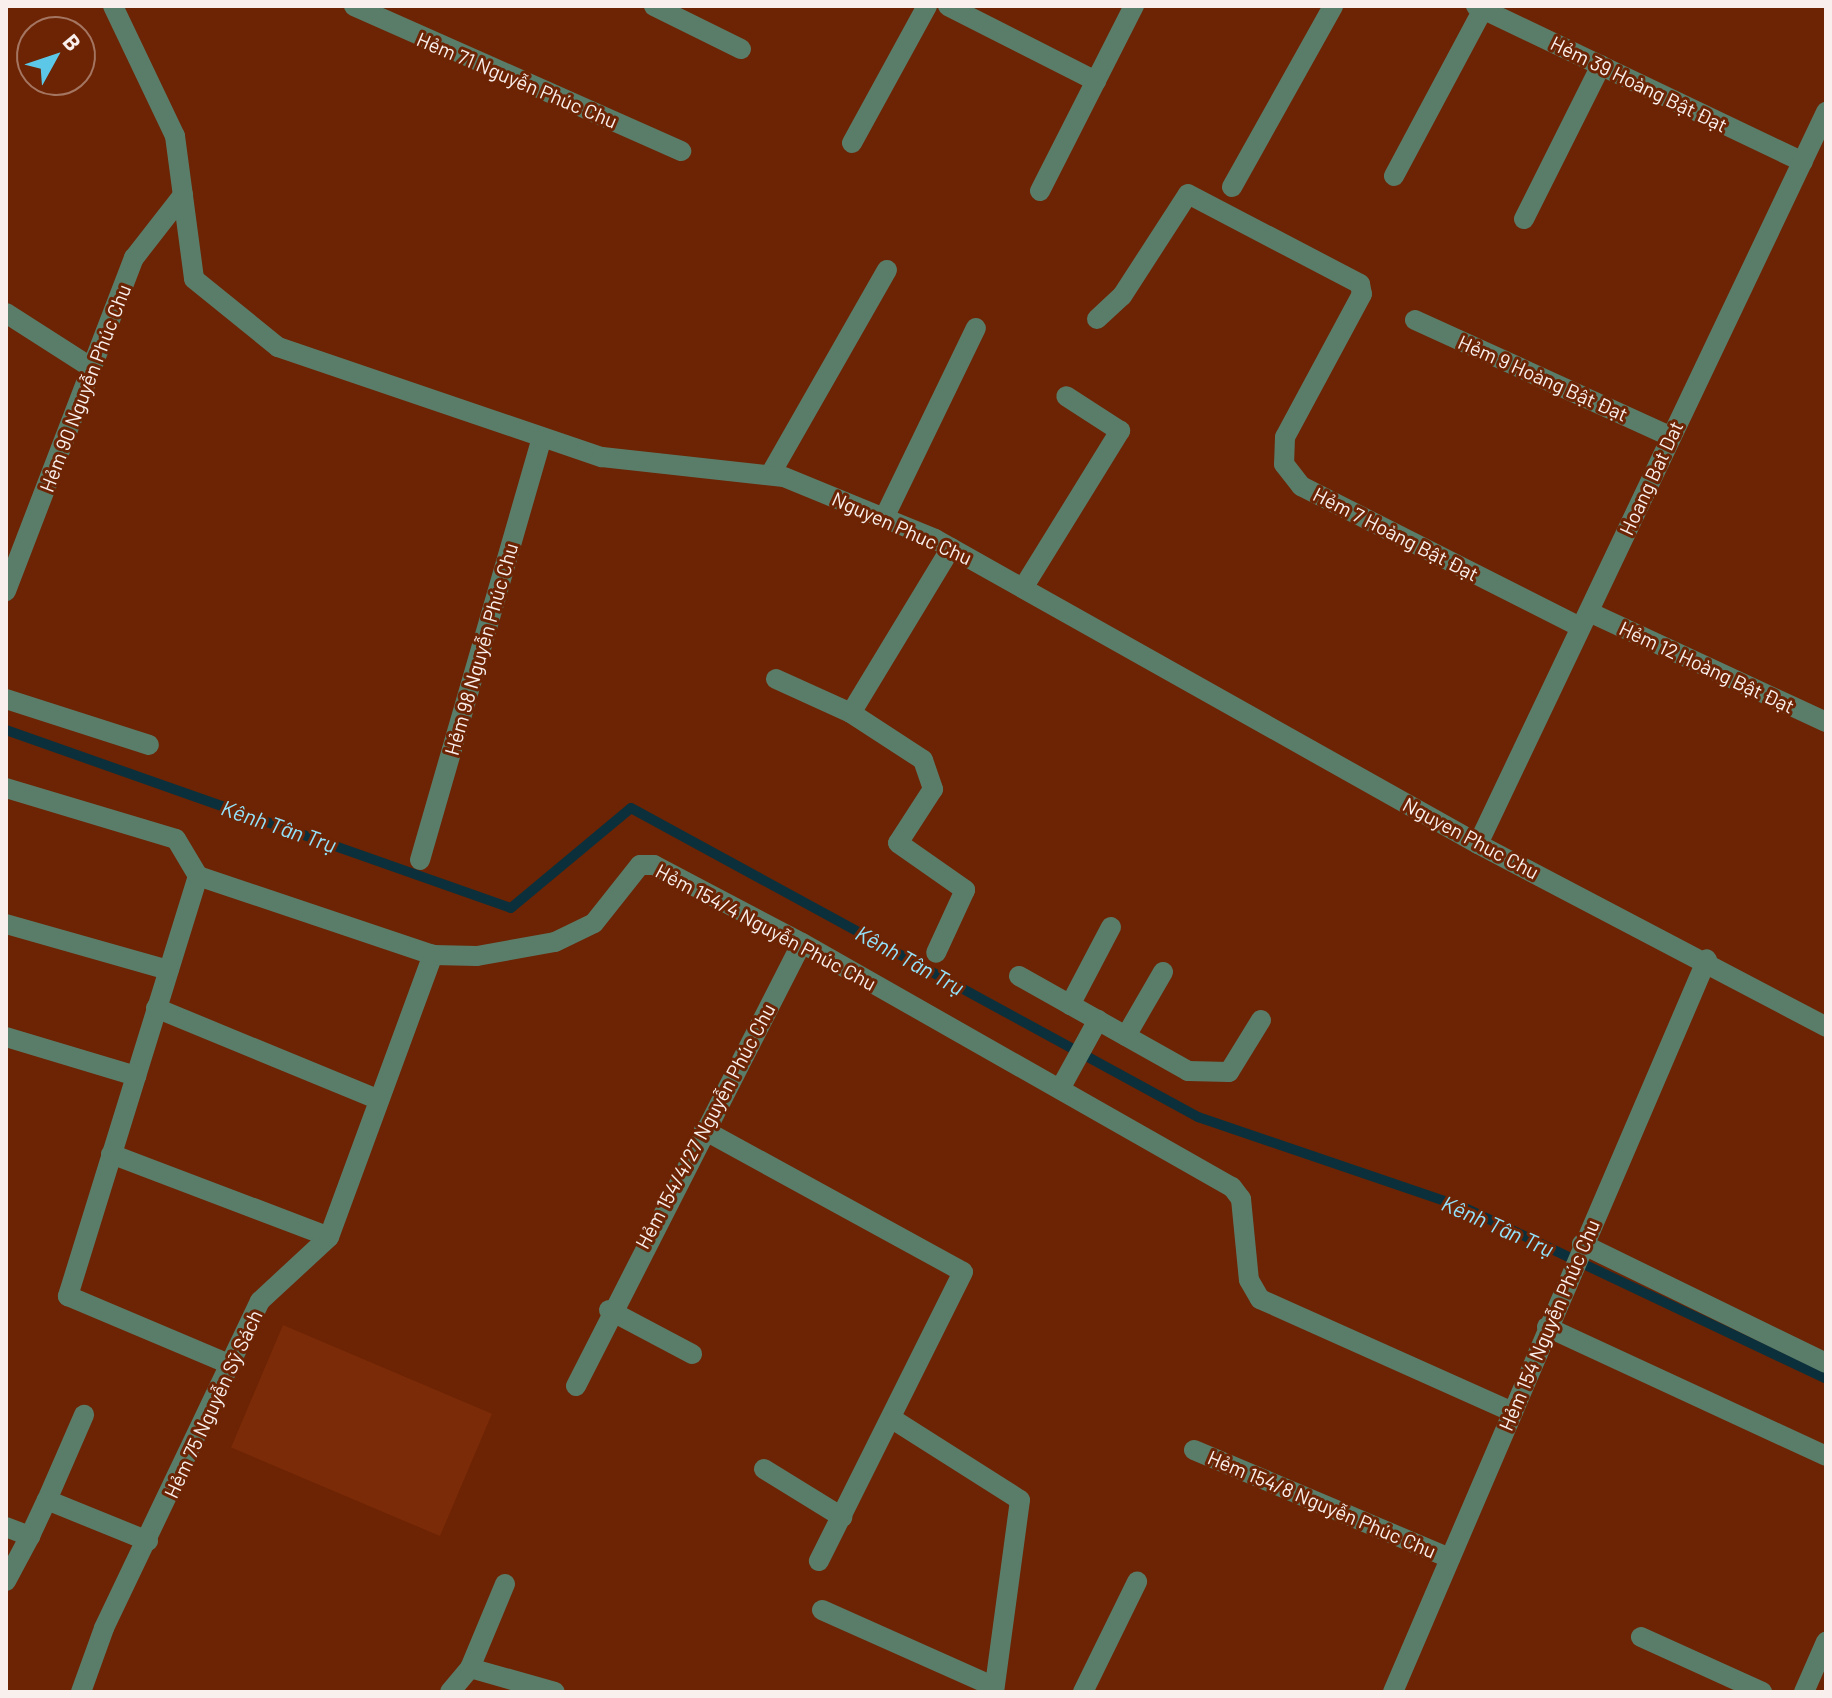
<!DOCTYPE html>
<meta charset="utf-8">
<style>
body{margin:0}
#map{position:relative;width:1832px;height:1698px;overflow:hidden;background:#6c2404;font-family:Barlow,sans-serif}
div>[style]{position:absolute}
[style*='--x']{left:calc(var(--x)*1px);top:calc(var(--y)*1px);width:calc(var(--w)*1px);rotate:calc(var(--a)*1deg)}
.built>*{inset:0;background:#7b2b07;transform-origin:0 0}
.stream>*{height:10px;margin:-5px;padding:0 5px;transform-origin:5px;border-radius:5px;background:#0c303b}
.service>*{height:20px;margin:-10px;padding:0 10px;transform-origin:10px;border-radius:10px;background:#5a7d6a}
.minor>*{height:20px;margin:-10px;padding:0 10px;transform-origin:10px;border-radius:10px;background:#5a7d6a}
span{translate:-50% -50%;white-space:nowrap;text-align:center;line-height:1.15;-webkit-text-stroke:6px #6c2404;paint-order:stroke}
.street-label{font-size:20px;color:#f9efec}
.water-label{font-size:22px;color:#93e2fb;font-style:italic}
.frame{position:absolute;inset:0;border:8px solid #f9efec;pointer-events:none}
.north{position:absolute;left:16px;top:16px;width:80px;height:80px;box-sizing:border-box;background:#6c2404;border:2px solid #a47561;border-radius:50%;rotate:50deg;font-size:22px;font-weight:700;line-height:32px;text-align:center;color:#f9efec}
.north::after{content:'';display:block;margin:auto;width:28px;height:36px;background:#5cc7e7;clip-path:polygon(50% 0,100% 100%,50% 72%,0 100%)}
</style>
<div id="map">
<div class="built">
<i style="left:283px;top:1325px;width:227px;height:133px;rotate:23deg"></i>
</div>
<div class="stream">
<i style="--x:6;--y:730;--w:535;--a:19.42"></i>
<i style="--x:511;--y:908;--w:156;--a:-39.8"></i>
<i style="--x:631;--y:808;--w:646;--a:28.59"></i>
<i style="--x:1198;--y:1117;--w:282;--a:18.8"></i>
<i style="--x:1465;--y:1208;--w:399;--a:25.3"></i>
</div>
<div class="service">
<i style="--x:354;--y:6;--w:358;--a:23.9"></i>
<i style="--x:654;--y:6;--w:97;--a:26.3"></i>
<i style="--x:948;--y:6;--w:166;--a:26.9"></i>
<i style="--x:1476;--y:6;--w:362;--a:25.5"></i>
<i style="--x:852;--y:143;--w:156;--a:-61.3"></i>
<i style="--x:1394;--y:176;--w:189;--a:-61.9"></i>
<i style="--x:1232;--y:187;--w:207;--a:-60.8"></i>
<i style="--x:1040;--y:191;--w:208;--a:-63.1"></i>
<i style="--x:1524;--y:219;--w:172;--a:-63.4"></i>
<i style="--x:6;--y:313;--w:102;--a:32.6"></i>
<i style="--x:1097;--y:319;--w:34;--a:-43"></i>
<i style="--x:1122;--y:296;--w:121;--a:-57.1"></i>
<i style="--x:1188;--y:194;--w:194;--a:27.6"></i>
<i style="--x:1360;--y:284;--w:10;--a:79"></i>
<i style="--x:1362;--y:294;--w:162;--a:118.3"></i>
<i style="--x:1285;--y:437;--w:27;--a:92"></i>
<i style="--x:1284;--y:464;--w:28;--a:52"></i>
<i style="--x:1301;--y:486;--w:313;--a:26.8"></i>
<i style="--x:1415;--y:320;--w:280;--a:24.5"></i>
<i style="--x:770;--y:475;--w:236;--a:-60.3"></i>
<i style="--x:884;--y:518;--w:211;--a:-64.2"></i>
<i style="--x:1023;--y:588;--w:185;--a:-58.3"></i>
<i style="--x:1120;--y:431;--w:64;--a:-147.1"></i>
<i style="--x:6;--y:591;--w:357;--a:-69"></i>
<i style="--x:134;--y:258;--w:80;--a:-52.1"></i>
<i style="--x:776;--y:679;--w:82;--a:24.4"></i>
<i style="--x:851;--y:713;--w:86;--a:33.1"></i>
<i style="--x:923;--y:760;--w:31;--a:71"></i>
<i style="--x:933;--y:789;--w:64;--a:122.9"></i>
<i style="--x:898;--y:843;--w:82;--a:35"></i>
<i style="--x:965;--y:890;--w:69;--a:114.7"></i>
<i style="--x:6;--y:699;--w:150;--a:17.8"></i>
<i style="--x:851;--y:713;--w:193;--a:-58.8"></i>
<i style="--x:6;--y:788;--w:177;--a:16.7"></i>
<i style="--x:176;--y:839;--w:43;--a:59.3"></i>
<i style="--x:420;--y:860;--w:439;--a:-73.9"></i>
<i style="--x:198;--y:876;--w:440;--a:107.2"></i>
<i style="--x:68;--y:1296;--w:177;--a:22.9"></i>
<i style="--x:6;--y:924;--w:169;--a:15.8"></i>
<i style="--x:477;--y:956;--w:79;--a:-10.2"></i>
<i style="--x:555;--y:942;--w:43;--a:-26"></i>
<i style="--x:1019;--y:976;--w:194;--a:29.3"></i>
<i style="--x:1188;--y:1071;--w:41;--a:1.4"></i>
<i style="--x:1229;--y:1072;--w:61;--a:-58.4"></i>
<i style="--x:1070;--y:1005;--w:88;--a:-62.3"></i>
<i style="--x:156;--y:1008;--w:241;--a:22.4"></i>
<i style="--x:1126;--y:1036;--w:74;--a:-60"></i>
<i style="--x:6;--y:1037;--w:136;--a:16.7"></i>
<i style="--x:1060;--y:1089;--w:79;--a:-61.2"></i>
<i style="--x:704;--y:1130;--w:295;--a:28.7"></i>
<i style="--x:963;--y:1272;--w:323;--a:116.5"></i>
<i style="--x:111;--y:1154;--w:233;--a:20.8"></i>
<i style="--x:1582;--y:1244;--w:271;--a:26"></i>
<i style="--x:609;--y:1310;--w:94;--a:27.9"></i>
<i style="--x:1547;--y:1327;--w:307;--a:24.8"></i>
<i style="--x:576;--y:1386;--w:497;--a:-63"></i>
<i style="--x:894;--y:1420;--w:149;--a:32.4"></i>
<i style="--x:1020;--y:1500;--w:194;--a:97.7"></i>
<i style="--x:1194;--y:1450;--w:278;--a:22.9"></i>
<i style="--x:764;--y:1469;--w:92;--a:31.6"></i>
<i style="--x:47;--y:1500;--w:93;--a:-66.5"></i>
<i style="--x:6;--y:1527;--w:26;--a:21"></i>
<i style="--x:30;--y:1536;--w:40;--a:-65"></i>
<i style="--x:47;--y:1500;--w:109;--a:22.1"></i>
<i style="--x:6;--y:1581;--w:51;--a:-61.9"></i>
<i style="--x:822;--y:1610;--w:187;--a:24"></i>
<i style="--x:1641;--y:1637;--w:133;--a:24.4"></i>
<i style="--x:470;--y:1668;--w:91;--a:-67.4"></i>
<i style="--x:81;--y:1692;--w:68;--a:-70.2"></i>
<i style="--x:104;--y:1628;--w:362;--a:-64.5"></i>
<i style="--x:260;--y:1301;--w:94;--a:-42.8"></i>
<i style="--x:329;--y:1237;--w:301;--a:-69.8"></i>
<i style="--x:433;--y:955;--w:248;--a:-161.4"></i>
<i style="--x:1083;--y:1692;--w:123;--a:-63.9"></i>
<i style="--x:1804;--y:1692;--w:55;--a:-66.3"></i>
</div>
<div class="minor">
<i style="--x:113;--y:6;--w:144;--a:64.5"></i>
<i style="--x:175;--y:136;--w:144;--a:82.4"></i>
<i style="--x:194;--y:279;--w:108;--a:39"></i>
<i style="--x:278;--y:347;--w:342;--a:18.8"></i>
<i style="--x:602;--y:457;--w:183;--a:6.3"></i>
<i style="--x:784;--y:477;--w:163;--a:22.3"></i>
<i style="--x:935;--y:539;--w:623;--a:29.32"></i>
<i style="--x:1478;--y:844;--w:393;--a:27.7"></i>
<i style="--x:1589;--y:612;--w:261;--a:24.9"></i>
<i style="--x:1478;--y:844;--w:811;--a:-64.57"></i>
<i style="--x:594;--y:923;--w:74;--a:-51.6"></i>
<i style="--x:640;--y:865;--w:14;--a:0"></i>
<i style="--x:654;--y:865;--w:167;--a:27.8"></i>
<i style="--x:802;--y:943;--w:494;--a:29.6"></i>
<i style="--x:1232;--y:1187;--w:15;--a:53"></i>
<i style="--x:1241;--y:1199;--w:81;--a:84.4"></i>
<i style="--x:1249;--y:1280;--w:22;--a:60"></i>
<i style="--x:1260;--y:1299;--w:277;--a:24.1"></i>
<i style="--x:433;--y:955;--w:44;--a:1.3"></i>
<i style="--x:450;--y:1692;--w:31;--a:-50"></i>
<i style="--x:470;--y:1668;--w:88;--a:15.8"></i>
<i style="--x:1393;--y:1692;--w:797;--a:-66.81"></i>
</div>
<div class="street-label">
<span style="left:517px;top:80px;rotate:23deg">Hẻm 71 Nguyễn Phúc Chu</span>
<span style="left:1639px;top:84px;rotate:26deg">Hẻm 39 Hoàng Bật Đạt</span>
<span style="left:1543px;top:378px;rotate:24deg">Hẻm 9 Hoàng Bật Đạt</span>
<span style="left:85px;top:388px;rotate:-69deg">Hẻm 90 Nguyễn Phúc Chu</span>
<span style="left:1651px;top:478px;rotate:-65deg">Hoang Bat Dat</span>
<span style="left:902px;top:528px;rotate:24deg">Nguyen Phuc Chu</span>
<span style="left:1396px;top:534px;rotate:27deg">Hẻm 7 Hoàng Bật Đạt</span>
<span style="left:481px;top:649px;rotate:-74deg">Hẻm 98 Nguyễn Phúc Chu</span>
<span style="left:1707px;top:667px;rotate:25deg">Hẻm 12 Hoàng Bật Đạt</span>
<span style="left:1471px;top:838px;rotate:28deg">Nguyen Phuc Chu</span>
<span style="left:766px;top:927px;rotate:28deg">Hẻm 154/4 Nguyễn Phúc Chu</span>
<span style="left:705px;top:1126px;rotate:-62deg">Hẻm 154/4/27 Nguyễn Phúc Chu</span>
<span style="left:1549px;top:1325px;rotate:-67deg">Hẻm 154 Nguyễn Phúc Chu</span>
<span style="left:213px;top:1404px;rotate:-65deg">Hẻm 75 Nguyễn Sỹ Sách</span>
<span style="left:1322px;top:1504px;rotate:23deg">Hẻm 154/8 Nguyễn Phúc Chu</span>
</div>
<div class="water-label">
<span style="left:279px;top:826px;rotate:19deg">Kênh Tân Trụ</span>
<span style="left:910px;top:960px;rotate:29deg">Kênh Tân Trụ</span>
<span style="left:1498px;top:1226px;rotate:24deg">Kênh Tân Trụ</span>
</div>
<div class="frame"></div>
<div class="north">B</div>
</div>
